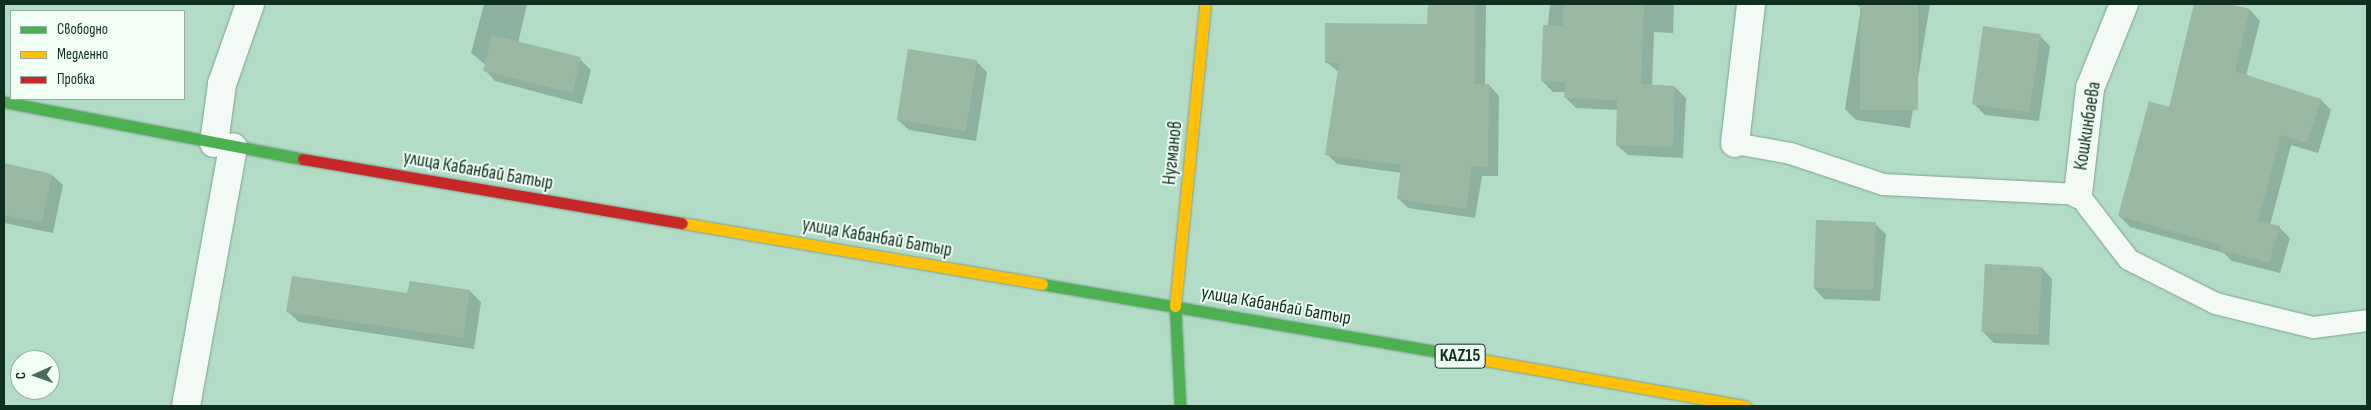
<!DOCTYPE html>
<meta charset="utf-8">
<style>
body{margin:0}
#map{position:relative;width:2371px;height:410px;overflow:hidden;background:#b2dcc6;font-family:"Sofia Sans Condensed",sans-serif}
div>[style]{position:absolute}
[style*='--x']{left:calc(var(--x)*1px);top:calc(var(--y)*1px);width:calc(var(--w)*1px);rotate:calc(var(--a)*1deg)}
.shadow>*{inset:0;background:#0003}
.building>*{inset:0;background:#9bb8a3;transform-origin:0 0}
.roads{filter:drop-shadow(0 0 1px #7fa190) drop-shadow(0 0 1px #7fa190)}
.lane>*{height:21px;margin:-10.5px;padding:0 10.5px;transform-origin:10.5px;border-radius:10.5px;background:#f3faf6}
.street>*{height:28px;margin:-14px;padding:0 14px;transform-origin:14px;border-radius:14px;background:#f3faf6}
.fast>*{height:11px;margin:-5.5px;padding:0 5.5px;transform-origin:5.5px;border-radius:5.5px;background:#4caf50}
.slow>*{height:11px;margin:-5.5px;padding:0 5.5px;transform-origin:5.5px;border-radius:5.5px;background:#ffc107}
.jam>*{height:11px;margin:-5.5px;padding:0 5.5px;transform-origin:5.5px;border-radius:5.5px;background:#c62828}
span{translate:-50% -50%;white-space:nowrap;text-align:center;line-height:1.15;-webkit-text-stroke:4px #f0fef6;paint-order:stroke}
.shield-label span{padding:1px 4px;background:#f0fef6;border:1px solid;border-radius:4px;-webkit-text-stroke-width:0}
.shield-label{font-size:18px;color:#0f2f20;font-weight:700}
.street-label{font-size:19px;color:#0f2f20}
.frame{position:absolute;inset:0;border:5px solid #0f2f20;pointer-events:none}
.legend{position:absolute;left:10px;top:10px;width:175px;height:90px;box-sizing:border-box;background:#f0fef6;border:1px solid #96aba0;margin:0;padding:6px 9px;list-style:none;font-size:15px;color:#0f2f20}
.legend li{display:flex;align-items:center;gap:10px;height:25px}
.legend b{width:25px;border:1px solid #96aba0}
.north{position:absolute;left:10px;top:350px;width:50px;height:50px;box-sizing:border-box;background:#f0fef6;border:1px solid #96aba0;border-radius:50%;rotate:268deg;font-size:14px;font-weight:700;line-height:20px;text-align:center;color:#0f2f20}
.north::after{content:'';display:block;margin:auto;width:18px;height:22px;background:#486c5a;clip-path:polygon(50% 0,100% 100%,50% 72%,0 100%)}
</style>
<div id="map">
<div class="shadow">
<i style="clip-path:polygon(484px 4px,527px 4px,518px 43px,580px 59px,591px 70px,582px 104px,495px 81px,485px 70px,486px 65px,471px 53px)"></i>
<i style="clip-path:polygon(1429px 4px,1486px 4px,1485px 85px,1489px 85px,1499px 96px,1498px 176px,1482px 176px,1475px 218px,1408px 208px,1398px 198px,1402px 173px,1337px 164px,1327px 154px,1339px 72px,1326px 62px,1428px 25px)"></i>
<i style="clip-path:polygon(1550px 4px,1674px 4px,1673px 33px,1654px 32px,1652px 86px,1675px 87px,1686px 98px,1683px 158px,1628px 155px,1617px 145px,1618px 110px,1576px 108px,1566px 98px,1566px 92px,1553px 92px,1542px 81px)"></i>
<i style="clip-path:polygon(1856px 4px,1930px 4px,1910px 128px,1856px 120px,1845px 109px,1861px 8px)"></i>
<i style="clip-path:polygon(2196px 4px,2224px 4px,2250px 10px,2260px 21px,2246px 76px,2321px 100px,2331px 110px,2318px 153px,2291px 145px,2270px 225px,2279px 227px,2290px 238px,2280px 273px,2232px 261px,2224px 253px,2130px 227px,2119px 216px,2170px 108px)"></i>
<i style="clip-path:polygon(2039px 35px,2050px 46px,2039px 121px,1985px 115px,1974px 104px)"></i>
<i style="clip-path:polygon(976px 61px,987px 72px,976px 141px,909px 130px,898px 120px)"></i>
<i style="clip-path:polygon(4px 164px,52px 175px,63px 185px,53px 233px,4px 223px)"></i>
<i style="clip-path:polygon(1875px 224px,1886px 234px,1880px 301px,1824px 299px,1814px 288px)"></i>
<i style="clip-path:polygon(2042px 268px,2052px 279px,2049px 345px,1994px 343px,1983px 332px)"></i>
<i style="clip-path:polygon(411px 283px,470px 291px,481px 302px,474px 349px,299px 322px,288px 312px,408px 295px)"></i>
</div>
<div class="building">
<i style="clip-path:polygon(1428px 4px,1475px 4px,1475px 84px,1489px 84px,1488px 167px,1472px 166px,1466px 209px,1397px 199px,1401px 165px,1325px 155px,1339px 63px,1325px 63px,1325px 23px,1427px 24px)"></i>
<i style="clip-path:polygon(1563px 4px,1644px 4px,1641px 84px,1675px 86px,1673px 147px,1616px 145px,1617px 100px,1564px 98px,1565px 82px,1541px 81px,1543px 25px,1563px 26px)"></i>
<i style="left:1860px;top:4px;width:58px;height:106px"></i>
<i style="clip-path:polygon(2194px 4px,2229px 4px,2250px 9px,2235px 71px,2321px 99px,2307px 143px,2281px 135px,2258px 221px,2280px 226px,2269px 263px,2220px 250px,2221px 245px,2118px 216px,2149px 101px,2169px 107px)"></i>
<i style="left:1983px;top:26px;width:58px;height:79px;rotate:8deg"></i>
<i style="left:492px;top:35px;width:92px;height:37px;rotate:14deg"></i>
<i style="left:908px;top:49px;width:70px;height:72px;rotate:9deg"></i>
<i style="clip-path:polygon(4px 163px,52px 174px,42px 223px,4px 215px)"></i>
<i style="left:1816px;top:220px;width:60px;height:68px;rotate:2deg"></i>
<i style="left:1985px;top:264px;width:57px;height:68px;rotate:3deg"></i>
<i style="clip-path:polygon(292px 276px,407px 293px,410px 281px,470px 290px,463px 338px,286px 312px)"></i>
</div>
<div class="roads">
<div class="lane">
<i style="--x:1735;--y:143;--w:56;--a:10.3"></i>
<i style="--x:1790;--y:153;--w:98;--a:18.4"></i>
<i style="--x:1883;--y:184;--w:195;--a:2.9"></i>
<i style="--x:2078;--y:194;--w:82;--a:52.4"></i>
<i style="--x:2128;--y:259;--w:97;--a:26.8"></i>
<i style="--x:2215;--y:303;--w:101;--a:13.8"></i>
<i style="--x:2313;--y:327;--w:54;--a:-7.4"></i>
</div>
<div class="street">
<i style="--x:214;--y:143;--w:60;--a:-82.3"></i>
<i style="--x:222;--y:84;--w:85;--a:-70.7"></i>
<i style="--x:1735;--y:143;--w:140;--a:-83.4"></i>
<i style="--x:2078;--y:194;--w:107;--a:-83.5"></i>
<i style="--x:2090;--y:88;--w:91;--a:-68"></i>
<i style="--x:186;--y:406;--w:263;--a:-79.7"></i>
</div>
<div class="fast">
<i style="--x:4;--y:102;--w:304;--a:10.8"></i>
<i style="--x:1042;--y:284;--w:414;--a:9.7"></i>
<i style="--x:1175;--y:306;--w:100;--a:87.1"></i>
</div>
<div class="slow">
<i style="--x:682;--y:223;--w:365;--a:9.6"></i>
<i style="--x:1175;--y:306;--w:303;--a:-84.3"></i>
<i style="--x:1450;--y:354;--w:300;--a:10"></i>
</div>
<div class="jam">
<i style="--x:303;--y:159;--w:384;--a:9.6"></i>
</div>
</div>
<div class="shield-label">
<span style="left:1460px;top:356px">KAZ15</span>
</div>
<div class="street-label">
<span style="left:2088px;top:126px;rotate:-81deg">Кошкинбаева</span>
<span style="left:1173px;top:153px;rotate:-84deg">Нугманов</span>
<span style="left:478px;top:171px;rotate:10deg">улица Кабанбай Батыр</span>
<span style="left:877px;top:238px;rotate:10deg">улица Кабанбай Батыр</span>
<span style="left:1276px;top:306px;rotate:10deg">улица Кабанбай Батыр</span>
</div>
<div class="frame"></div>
<ul class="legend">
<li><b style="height:6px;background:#4caf50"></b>Свободно</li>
<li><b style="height:6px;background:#ffc107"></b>Медленно</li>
<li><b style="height:6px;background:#c62828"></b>Пробка</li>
</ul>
<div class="north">С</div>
</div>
